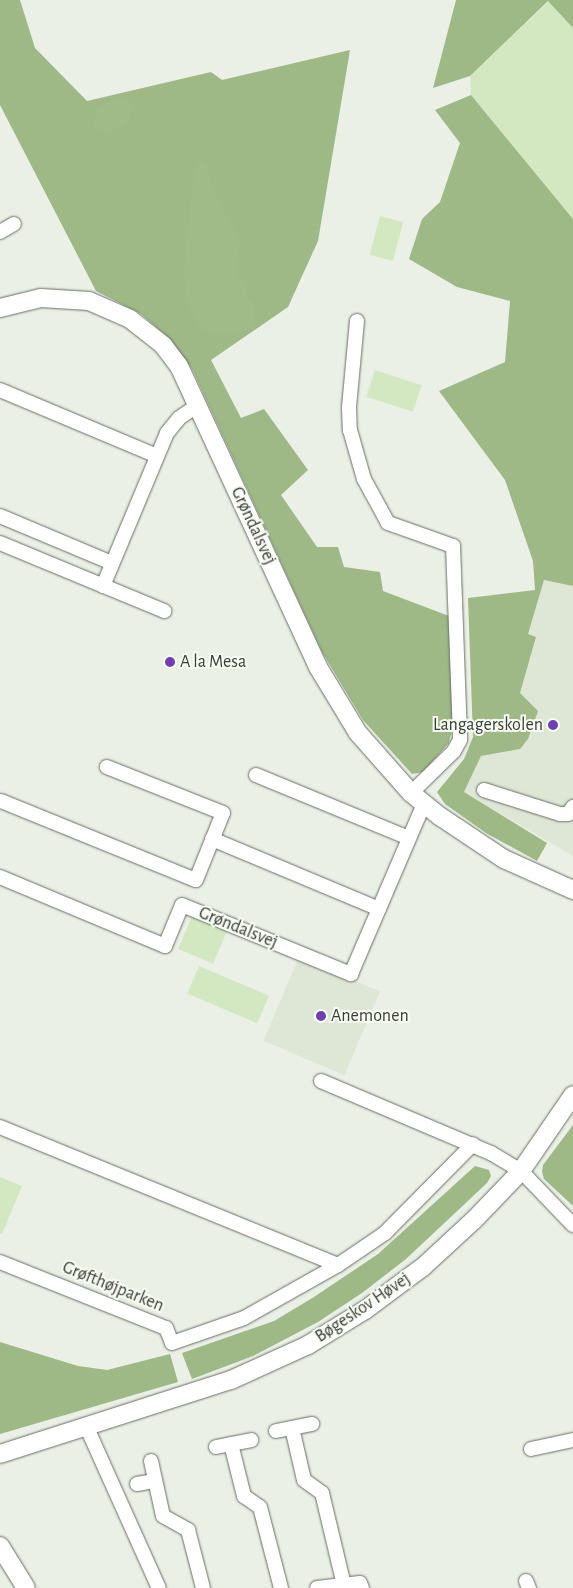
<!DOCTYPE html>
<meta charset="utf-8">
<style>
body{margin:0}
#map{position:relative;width:573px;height:1588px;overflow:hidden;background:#eaf0e6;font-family:"Alegreya Sans",sans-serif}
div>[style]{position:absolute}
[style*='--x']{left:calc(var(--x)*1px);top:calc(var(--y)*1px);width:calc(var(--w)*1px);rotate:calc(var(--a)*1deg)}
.built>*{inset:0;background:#dee7d6;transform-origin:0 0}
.green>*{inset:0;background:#d3e8c0;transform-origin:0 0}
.forest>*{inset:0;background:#9eb886}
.water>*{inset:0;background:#a0ba88}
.roads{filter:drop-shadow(0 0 1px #686d64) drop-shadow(0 0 1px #686d64)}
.minor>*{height:14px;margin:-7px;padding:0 7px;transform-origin:7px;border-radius:7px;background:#fff}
.tertiary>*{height:18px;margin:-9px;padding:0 9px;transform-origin:9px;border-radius:9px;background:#fff}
.dots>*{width:14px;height:14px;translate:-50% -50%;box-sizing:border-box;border:2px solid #f8fdf3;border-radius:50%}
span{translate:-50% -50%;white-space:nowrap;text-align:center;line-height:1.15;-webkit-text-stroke:4px #f8fdf3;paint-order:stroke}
.street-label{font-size:18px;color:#3a3c38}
.poi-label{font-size:18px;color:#3a3c38}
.left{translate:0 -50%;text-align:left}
.right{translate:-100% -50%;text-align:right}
</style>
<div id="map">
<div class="built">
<i style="clip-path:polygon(544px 580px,573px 586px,573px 856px,464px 792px,481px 756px,520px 749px,520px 693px,536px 638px,527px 635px)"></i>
<i style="left:299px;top:957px;width:88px;height:91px;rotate:23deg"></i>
</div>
<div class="green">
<i style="clip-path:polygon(549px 1px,573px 28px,573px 219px,471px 95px,470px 76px)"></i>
<i style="left:380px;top:216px;width:24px;height:40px;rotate:15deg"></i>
<i style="left:375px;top:370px;width:49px;height:28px;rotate:18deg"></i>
<i style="left:193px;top:914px;width:38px;height:38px;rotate:23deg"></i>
<i style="left:199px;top:966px;width:76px;height:30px;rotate:23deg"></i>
<i style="clip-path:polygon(0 1177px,22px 1186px,2px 1234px,0 1233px)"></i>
</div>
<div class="forest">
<i style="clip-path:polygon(0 0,20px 0,35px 48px,87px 101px,211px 72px,222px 80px,350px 50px,318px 241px,288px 307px,211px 360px,241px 418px,264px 409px,308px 470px,281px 495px,317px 547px,338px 547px,344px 567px,380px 572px,383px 591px,449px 616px,453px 726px,449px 743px,423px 772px,412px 774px,363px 720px,322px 652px,192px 369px,170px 339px,141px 314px,96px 291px,0 105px)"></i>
<i style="clip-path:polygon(456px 0,573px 0,573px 28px,548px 1px,470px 76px,433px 88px)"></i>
<i style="clip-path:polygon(471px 95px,573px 219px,573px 586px,544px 580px,528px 634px,536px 637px,520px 693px,538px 711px,528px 739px,520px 749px,481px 756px,464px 792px,547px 843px,537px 861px,486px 833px,445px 804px,437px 792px,464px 759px,473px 737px,468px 598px,535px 590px,533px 561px,505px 480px,439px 391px,505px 362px,510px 301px,457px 287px,409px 259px,422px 219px,440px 202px,460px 143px,435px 110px)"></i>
<i style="clip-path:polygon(573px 1125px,573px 1206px,544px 1179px,542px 1172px,543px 1165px)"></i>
<i style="clip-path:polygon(475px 1166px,489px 1170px,491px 1176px,487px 1183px,406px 1259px,362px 1293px,318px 1322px,253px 1356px,192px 1379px,182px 1353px,274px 1321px,314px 1297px,378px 1254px)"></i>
<i style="clip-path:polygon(0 1342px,78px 1366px,107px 1370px,170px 1354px,178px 1382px,0 1434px)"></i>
</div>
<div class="water">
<i style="clip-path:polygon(127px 99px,133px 104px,130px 118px,118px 128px,106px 133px,92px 126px,97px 109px,109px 102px)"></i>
<i style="clip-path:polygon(199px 162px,206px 164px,214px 192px,241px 243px,236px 260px,237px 272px,245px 288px,245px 297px,254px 304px,255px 316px,247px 331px,213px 333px,200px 328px,188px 303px,184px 271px,193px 177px)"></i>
</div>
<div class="roads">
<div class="minor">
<i style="--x:0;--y:232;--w:16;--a:-30"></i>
<i style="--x:357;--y:321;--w:86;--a:95.3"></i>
<i style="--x:349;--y:407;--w:23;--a:88"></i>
<i style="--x:350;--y:430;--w:51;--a:74.1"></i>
<i style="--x:364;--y:479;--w:50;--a:61.4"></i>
<i style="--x:388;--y:523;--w:69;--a:19.5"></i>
<i style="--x:453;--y:546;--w:194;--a:87.9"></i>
<i style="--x:460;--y:740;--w:13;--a:119"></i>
<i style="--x:454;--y:751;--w:60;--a:135.7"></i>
<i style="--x:0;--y:390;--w:170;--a:22.8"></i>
<i style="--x:0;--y:516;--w:121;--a:22.8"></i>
<i style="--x:0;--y:543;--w:178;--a:22.5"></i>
<i style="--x:103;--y:586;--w:166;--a:-67.3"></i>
<i style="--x:167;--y:433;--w:19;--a:-51"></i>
<i style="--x:179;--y:418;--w:22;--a:-34"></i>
<i style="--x:256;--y:775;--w:165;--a:22.4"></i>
<i style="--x:484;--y:790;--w:80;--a:17.5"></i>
<i style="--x:560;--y:814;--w:8;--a:0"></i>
<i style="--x:568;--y:814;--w:9;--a:-54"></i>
<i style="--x:1;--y:801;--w:210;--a:22.1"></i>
<i style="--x:196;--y:880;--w:72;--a:-68.1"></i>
<i style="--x:223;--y:813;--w:125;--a:-158.4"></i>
<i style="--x:212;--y:839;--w:181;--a:22.7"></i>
<i style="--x:0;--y:877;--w:179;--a:22.7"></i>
<i style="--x:165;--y:946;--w:44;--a:-67.5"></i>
<i style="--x:182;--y:905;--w:183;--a:22.2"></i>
<i style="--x:351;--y:974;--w:185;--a:-66.8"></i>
<i style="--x:321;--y:1081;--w:185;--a:23"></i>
<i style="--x:491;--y:1153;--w:35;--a:31"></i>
<i style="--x:521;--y:1171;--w:75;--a:46.1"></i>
<i style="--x:0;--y:1127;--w:365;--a:22.2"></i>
<i style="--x:0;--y:1262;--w:179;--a:21.7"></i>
<i style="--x:166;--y:1328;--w:16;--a:68"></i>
<i style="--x:172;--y:1343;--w:76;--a:-19.1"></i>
<i style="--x:244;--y:1318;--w:108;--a:-29.4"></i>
<i style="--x:338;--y:1265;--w:57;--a:-34.2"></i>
<i style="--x:385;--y:1233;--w:125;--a:-45.3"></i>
<i style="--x:87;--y:1428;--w:175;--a:65.8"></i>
<i style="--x:292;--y:1428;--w:53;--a:77"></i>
<i style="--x:304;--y:1480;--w:22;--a:36"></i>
<i style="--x:322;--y:1493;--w:95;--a:76.6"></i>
<i style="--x:276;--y:1431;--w:37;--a:-11"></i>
<i style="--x:231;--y:1444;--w:54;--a:76"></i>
<i style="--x:244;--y:1496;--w:19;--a:35"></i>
<i style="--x:260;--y:1507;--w:84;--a:75.5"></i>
<i style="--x:216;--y:1447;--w:36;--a:-11"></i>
<i style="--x:531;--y:1449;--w:43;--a:-12.1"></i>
<i style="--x:151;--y:1461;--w:56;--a:77.7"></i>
<i style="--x:163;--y:1516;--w:29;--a:29"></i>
<i style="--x:188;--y:1530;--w:60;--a:75.5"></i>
<i style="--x:137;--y:1484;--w:17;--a:-10"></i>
<i style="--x:526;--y:1581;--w:8;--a:67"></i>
<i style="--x:317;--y:1588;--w:43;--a:-6.6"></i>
<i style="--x:360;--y:1583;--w:5;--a:68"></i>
</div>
<div class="tertiary">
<i style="--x:0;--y:308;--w:42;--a:-13.7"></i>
<i style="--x:41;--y:298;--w:48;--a:3.6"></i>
<i style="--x:89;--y:301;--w:45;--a:23.7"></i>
<i style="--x:130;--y:319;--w:42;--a:38.2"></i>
<i style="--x:163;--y:345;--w:26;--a:53"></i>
<i style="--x:179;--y:366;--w:332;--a:65.2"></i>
<i style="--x:318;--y:667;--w:77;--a:58.8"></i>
<i style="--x:358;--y:733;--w:80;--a:48.5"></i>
<i style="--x:411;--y:793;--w:38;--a:39"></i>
<i style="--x:441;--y:817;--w:76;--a:33.7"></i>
<i style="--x:504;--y:859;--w:76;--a:24.2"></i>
<i style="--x:0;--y:1454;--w:243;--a:-17.8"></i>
<i style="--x:231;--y:1380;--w:85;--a:-24.4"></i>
<i style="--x:308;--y:1345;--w:67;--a:-31.6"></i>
<i style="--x:365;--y:1310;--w:72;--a:-36.6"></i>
<i style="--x:423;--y:1267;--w:69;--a:-42.7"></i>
<i style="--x:474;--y:1220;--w:68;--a:-46.2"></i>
<i style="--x:521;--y:1171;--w:92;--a:-55.6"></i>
<i style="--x:0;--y:1546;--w:49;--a:58.2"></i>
</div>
</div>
<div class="dots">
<i style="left:170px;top:662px;background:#6f3fb7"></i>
<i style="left:553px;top:725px;background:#6f3fb7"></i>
<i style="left:321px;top:1016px;background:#6f3fb7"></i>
</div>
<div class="street-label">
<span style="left:253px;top:526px;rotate:65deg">Grøndalsvej</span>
<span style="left:238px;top:928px;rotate:22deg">Grøndalsvej</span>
<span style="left:113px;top:1287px;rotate:22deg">Grøfthøjparken</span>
<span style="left:363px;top:1308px;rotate:-34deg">Bøgeskov Høvej</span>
</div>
<div class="poi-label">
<span class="left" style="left:180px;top:662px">A la Mesa</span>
<span class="right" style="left:543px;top:725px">Langagerskolen</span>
<span class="left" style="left:331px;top:1016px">Anemonen</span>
</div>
</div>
